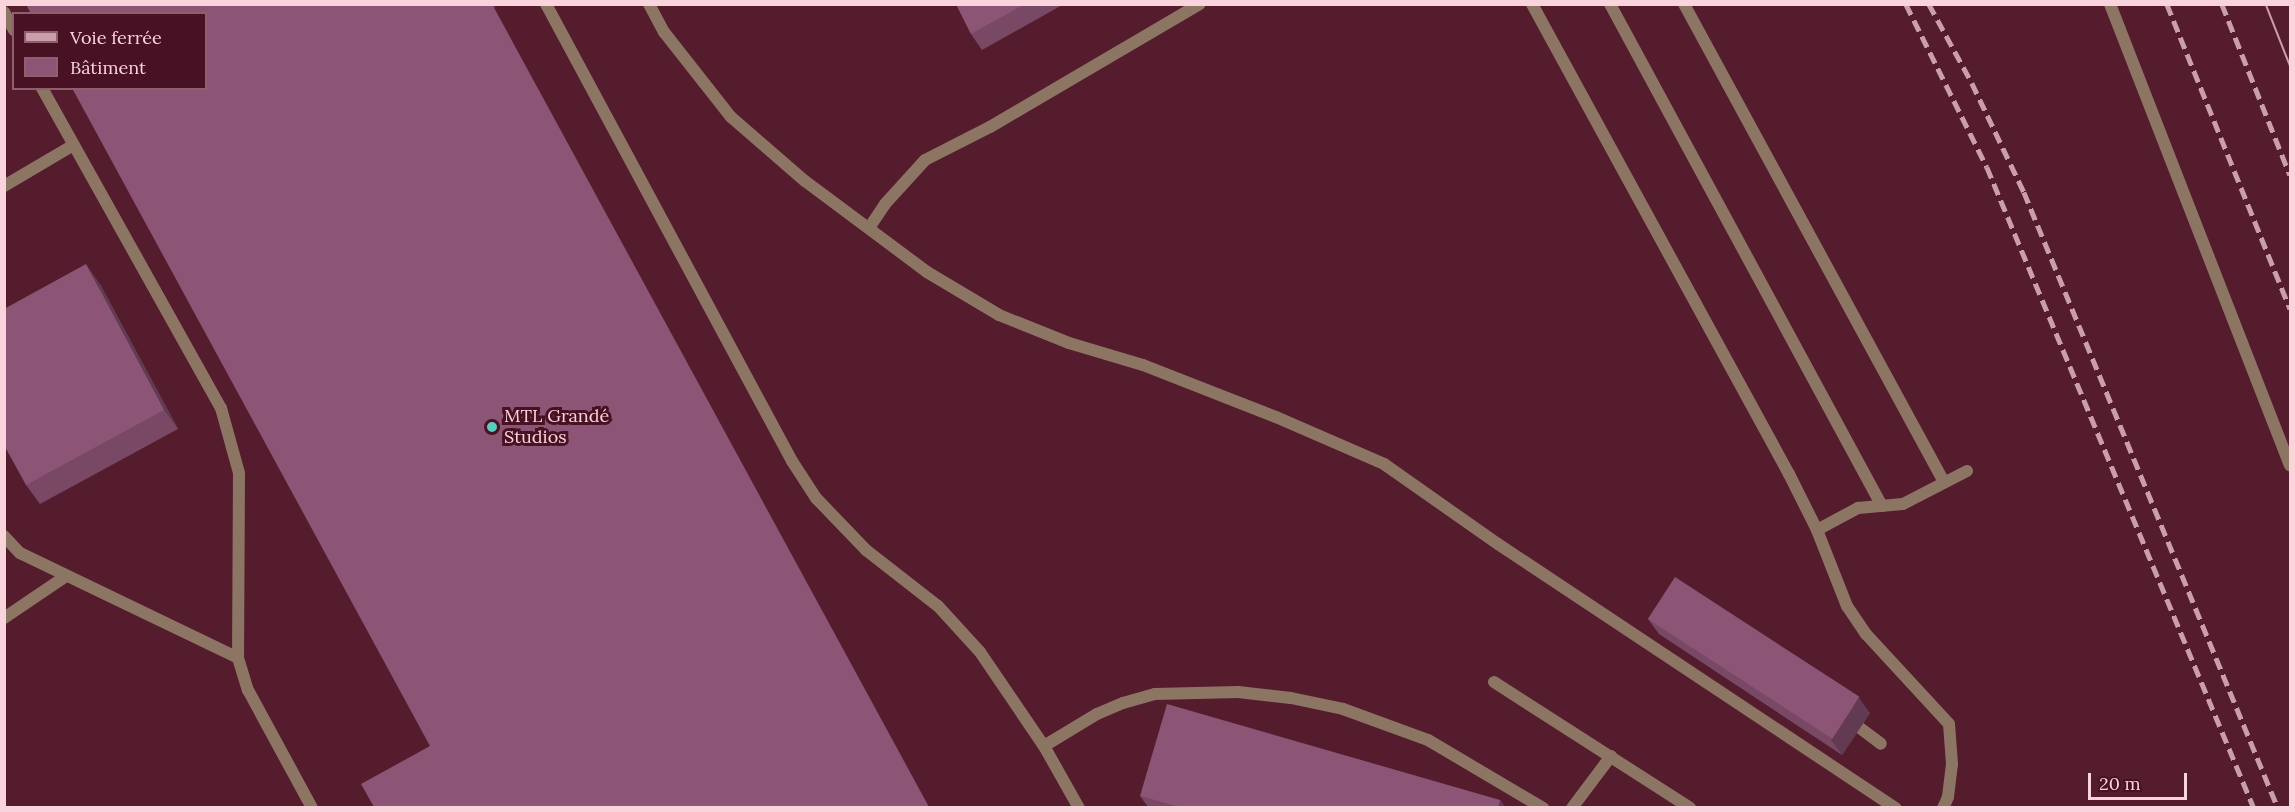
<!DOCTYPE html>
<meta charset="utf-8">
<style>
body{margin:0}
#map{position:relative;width:2295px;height:812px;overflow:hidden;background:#551c2e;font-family:Lora,serif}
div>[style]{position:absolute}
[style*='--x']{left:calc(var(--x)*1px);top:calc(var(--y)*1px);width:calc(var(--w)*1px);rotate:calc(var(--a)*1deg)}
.lane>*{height:12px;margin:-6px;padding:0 6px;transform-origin:6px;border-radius:6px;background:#8c7663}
.tram>*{height:1.5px;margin:-0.75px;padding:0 0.75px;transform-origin:0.75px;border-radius:0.75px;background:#ca9fa9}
.rail>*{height:4.5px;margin-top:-2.25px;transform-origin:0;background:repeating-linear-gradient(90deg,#ca9fa9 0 12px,transparent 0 18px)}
.wall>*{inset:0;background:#784865}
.shaded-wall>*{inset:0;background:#623b52;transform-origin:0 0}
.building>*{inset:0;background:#8c5475;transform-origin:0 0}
.dots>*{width:16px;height:16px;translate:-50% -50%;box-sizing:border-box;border:3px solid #491124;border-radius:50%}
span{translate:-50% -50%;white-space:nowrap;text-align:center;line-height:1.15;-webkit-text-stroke:6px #491124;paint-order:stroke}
.poi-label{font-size:18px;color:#fad4dc}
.left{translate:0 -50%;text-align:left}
.frame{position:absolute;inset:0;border:6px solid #fad4dc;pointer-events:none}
.legend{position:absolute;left:12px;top:12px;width:195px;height:78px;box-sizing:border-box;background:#491124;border:2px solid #905f6e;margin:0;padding:8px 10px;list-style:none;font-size:18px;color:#fad4dc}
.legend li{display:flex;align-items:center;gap:12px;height:30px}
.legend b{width:30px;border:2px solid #905f6e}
.scale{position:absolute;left:2088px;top:773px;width:99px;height:27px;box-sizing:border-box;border:3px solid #fad4dc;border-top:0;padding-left:8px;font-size:18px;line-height:21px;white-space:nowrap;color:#fad4dc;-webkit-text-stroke:4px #491124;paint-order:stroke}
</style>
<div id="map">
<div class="lane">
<i style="--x:546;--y:4;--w:519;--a:61.71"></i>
<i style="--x:792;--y:461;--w:44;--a:57"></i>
<i style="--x:816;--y:498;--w:72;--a:46.1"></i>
<i style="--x:866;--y:550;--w:91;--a:37.9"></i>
<i style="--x:938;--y:606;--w:62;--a:47.6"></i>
<i style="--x:980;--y:652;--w:114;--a:55.8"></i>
<i style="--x:1044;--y:746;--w:71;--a:60.6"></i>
<i style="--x:649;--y:4;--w:32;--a:62"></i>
<i style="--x:664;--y:32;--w:108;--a:51.8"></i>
<i style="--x:731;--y:117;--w:98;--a:40.9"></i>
<i style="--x:805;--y:181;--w:152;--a:36.7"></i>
<i style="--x:927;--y:272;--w:84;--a:30.8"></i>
<i style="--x:999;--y:315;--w:75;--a:21.8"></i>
<i style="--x:1069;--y:343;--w:77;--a:16.6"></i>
<i style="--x:1143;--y:365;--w:143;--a:21.4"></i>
<i style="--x:1276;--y:417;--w:118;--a:23.5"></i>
<i style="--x:1384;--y:464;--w:139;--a:35.1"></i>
<i style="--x:1498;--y:544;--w:478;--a:33.6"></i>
<i style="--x:1532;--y:4;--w:536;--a:61.33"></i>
<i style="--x:1789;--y:474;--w:63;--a:63.4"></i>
<i style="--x:1817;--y:530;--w:82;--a:68.5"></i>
<i style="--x:1847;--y:606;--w:34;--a:56"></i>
<i style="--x:1866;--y:634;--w:122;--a:47.3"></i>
<i style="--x:1949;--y:724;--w:40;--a:85.7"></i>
<i style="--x:1952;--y:764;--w:33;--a:97"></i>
<i style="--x:1948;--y:797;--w:12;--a:114"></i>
<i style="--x:1610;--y:4;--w:571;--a:61.55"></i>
<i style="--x:1684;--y:4;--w:544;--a:61.46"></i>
<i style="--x:2110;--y:4;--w:495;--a:68.7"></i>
<i style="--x:4;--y:12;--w:21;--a:61"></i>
<i style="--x:42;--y:88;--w:367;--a:60.8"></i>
<i style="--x:221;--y:408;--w:67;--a:74.5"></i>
<i style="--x:239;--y:473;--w:185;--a:90.3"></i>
<i style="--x:238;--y:658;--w:34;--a:73"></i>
<i style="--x:248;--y:690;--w:134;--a:61.5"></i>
<i style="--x:4;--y:186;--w:79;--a:-30.5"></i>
<i style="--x:869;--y:228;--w:29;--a:-56"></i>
<i style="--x:885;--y:204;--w:59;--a:-47.7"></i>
<i style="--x:925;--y:160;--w:73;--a:-26.9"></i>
<i style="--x:990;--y:127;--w:243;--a:-30.4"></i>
<i style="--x:1817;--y:530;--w:47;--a:-28.2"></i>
<i style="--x:1858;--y:508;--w:45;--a:-5.1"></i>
<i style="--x:1903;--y:504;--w:72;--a:-27.3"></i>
<i style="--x:4;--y:536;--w:23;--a:47"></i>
<i style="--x:20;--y:553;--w:242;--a:25.7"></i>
<i style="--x:4;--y:618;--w:75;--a:-34.1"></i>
<i style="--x:1494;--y:682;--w:233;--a:32.7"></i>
<i style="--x:1860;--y:728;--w:26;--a:37"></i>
<i style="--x:1044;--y:746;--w:62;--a:-31.1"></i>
<i style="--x:1097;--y:714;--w:28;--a:-23"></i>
<i style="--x:1123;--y:703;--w:33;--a:-16"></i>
<i style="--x:1155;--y:694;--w:83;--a:-1.4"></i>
<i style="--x:1238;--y:692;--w:53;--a:6.5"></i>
<i style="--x:1291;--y:698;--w:53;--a:11.9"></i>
<i style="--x:1343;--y:709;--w:90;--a:20"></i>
<i style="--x:1428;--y:740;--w:134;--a:30.6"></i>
<i style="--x:1572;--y:808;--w:65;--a:-53.1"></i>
</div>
<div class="tram">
<i style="--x:2266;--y:4;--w:66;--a:68.5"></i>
</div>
<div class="rail">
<i style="--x:1906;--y:4;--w:182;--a:63.6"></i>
<i style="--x:1987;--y:167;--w:694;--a:67.39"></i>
<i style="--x:1929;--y:4;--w:90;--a:61.4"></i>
<i style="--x:1972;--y:83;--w:121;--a:64.5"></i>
<i style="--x:2024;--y:192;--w:666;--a:67.59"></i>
<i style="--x:2167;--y:4;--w:329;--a:68"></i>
<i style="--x:2222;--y:4;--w:184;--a:68.3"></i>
</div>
<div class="wall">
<i style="clip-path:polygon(956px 4px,1064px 4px,982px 50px,971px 34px)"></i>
<i style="clip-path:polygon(100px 284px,178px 429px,40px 504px,26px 485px)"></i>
<i style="clip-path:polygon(1648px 619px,1870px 713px,1842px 755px,1659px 634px)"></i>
<i style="clip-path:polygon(1140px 796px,1500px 800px,1505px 807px,1148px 807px)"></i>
</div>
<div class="shaded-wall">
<i style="left:492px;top:4px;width:3px;height:914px"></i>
<i style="clip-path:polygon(86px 264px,100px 284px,178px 429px,164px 410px)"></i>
<i style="clip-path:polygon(1859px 698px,1870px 713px,1842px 755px,1831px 740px)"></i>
<i style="clip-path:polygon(1500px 800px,1505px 807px,1498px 807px)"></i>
</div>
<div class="building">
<i style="clip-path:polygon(26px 4px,492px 4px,929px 807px,374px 807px,361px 784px,430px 746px,72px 88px,206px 88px,206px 14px,31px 14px)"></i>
<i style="clip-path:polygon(956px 4px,1025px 4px,971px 34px)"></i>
<i style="clip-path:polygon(86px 264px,164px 410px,26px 485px,4px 445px,4px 309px)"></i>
<i style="left:1675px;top:577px;width:220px;height:50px;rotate:33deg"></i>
<i style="clip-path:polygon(1167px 704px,1500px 800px,1498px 807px,1180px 807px,1140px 796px)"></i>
</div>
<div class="dots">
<i style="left:492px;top:427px;background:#59cebf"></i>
</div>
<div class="poi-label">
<span class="left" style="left:504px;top:427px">MTL Grandé<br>Studios</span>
</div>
<div class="frame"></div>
<ul class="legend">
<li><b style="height:8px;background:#ca9fa9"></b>Voie ferrée</li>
<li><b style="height:16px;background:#8c5475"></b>Bâtiment</li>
</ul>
<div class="scale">20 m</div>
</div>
